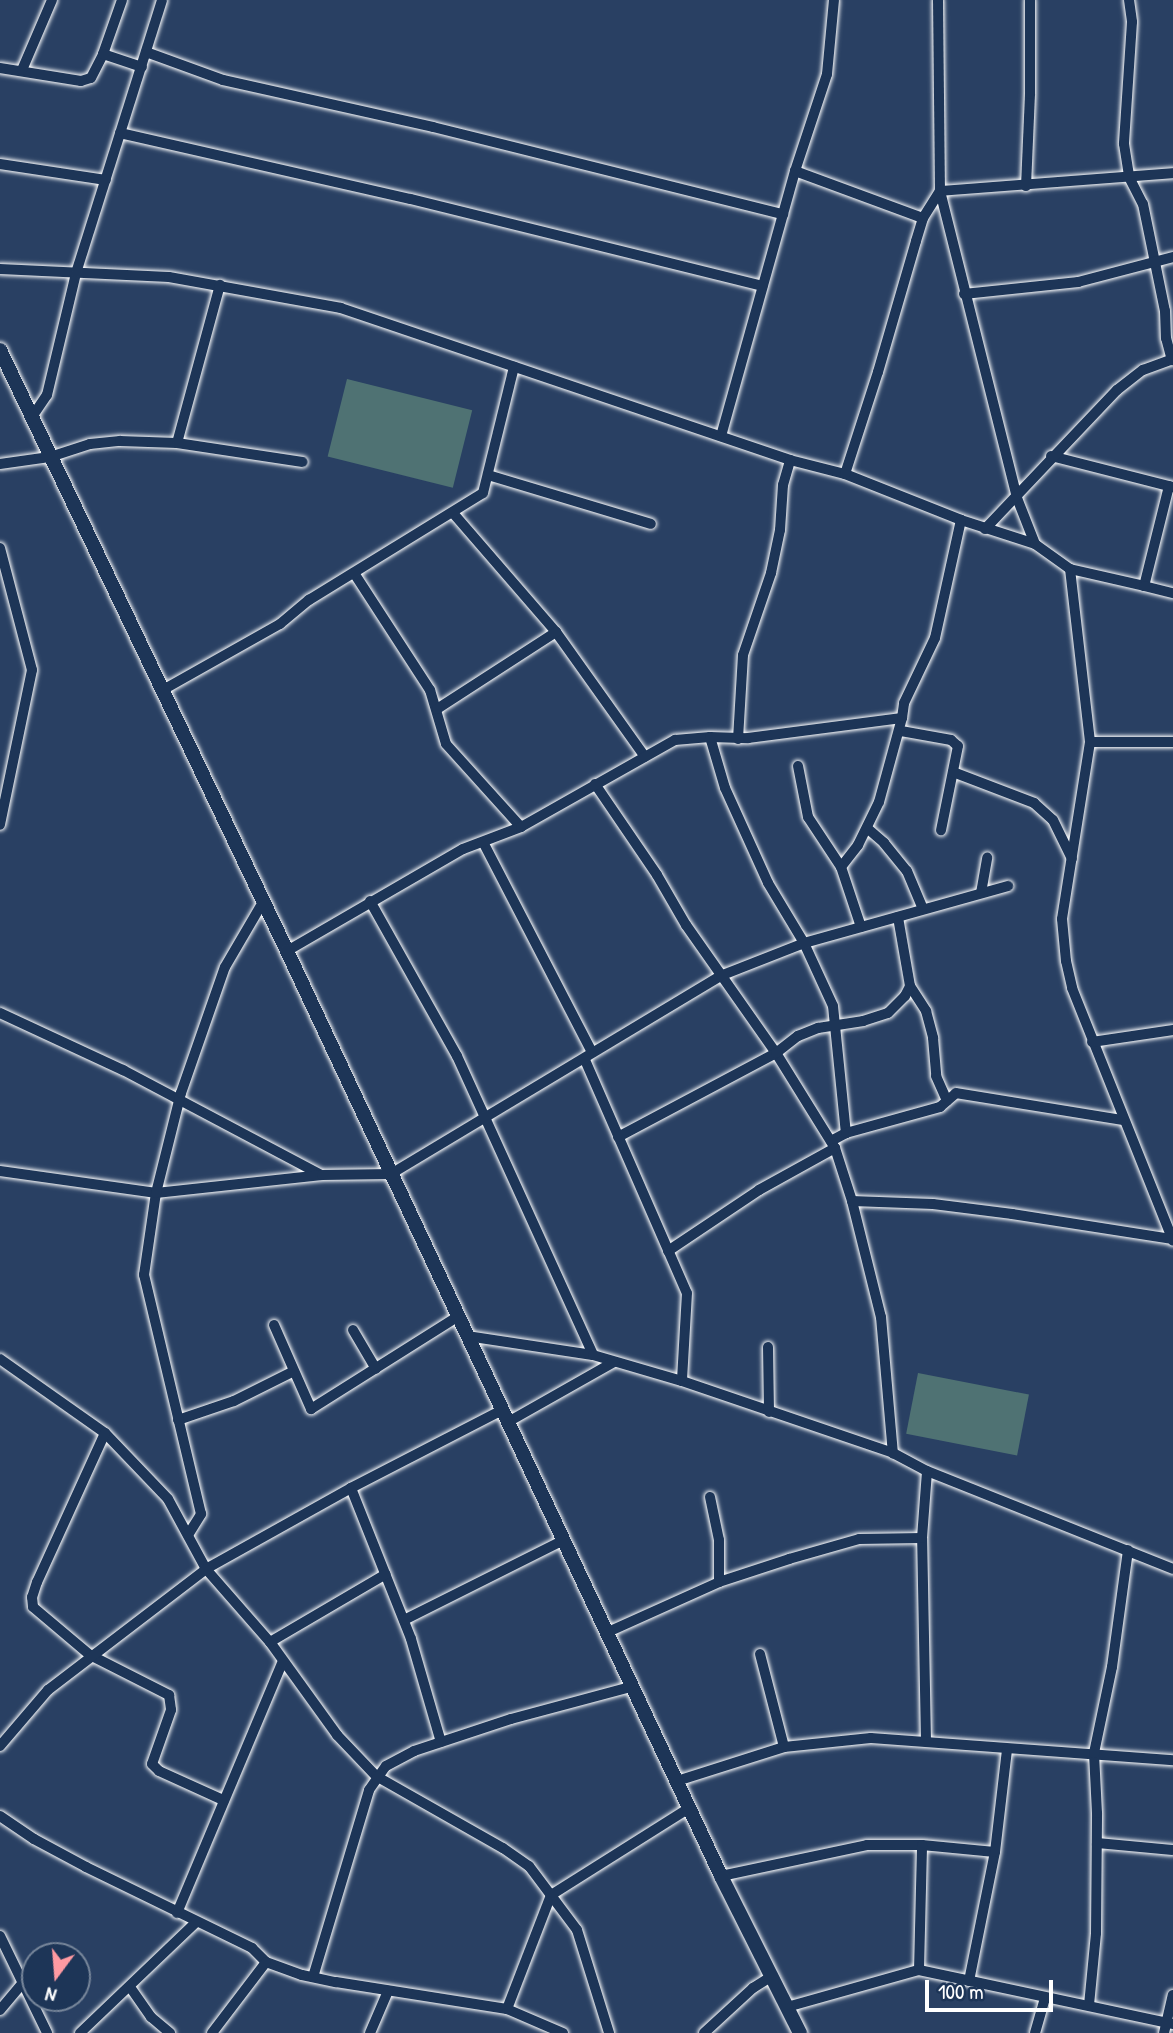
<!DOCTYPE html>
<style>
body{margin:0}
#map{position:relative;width:1173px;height:2033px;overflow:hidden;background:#294063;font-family:"Patrick Hand",sans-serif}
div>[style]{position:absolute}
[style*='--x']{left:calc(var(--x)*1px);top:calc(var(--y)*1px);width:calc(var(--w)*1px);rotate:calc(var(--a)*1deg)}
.green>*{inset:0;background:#4f7273;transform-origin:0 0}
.roads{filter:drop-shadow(0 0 2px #fff) drop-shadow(0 0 2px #fff)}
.street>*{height:10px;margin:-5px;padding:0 5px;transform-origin:5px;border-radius:5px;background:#1d3557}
.secondary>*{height:14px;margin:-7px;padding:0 7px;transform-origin:7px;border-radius:7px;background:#1d3557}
span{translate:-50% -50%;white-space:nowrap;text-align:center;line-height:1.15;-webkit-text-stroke:7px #1d3557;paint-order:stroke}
.north{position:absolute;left:21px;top:1942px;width:70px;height:70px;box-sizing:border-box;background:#1d3557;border:2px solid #77869a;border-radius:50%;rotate:196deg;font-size:19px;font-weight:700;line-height:28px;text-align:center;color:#fff}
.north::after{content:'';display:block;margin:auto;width:24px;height:32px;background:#ff9aa2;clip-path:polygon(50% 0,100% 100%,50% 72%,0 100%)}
.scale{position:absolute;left:925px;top:1980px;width:128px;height:32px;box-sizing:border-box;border:4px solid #fff;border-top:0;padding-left:9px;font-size:21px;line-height:24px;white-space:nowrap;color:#fff;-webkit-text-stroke:5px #1d3557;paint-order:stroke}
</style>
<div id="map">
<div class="green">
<i style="left:347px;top:379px;width:129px;height:80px;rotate:14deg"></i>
<i style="left:918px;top:1373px;width:113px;height:62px;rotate:11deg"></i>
</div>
<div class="roads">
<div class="street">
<i style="--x:938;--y:0;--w:191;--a:89.4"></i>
<i style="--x:940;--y:191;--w:317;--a:75.9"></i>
<i style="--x:1017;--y:498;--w:49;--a:68.6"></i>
<i style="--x:1129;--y:0;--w:22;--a:82"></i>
<i style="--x:1132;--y:22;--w:122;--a:93.8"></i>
<i style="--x:1124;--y:144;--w:33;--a:81"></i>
<i style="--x:1129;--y:177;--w:30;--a:63"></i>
<i style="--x:1143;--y:204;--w:109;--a:78.4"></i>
<i style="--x:1165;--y:311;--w:27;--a:88"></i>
<i style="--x:1166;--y:338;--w:23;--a:75"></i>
<i style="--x:146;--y:52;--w:82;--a:20"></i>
<i style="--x:223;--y:80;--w:215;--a:12.6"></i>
<i style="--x:433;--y:127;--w:361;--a:14"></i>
<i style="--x:103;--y:54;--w:57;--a:-70.6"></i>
<i style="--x:0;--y:68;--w:82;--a:9.1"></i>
<i style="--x:81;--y:81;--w:10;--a:-17"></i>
<i style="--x:91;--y:78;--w:27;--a:-63"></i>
<i style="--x:103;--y:54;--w:41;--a:18.4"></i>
<i style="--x:22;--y:70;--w:76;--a:-66.8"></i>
<i style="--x:120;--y:133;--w:298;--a:12.8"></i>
<i style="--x:411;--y:199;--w:362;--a:13.9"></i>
<i style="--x:0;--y:164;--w:107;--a:8.6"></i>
<i style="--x:795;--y:171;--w:136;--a:20.2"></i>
<i style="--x:1026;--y:186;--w:92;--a:-87.5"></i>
<i style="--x:1030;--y:94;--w:94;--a:-90"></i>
<i style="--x:0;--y:269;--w:169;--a:2.7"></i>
<i style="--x:169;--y:277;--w:175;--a:10.2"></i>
<i style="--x:341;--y:308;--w:474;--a:18.7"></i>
<i style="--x:790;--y:460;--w:57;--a:14.3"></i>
<i style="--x:845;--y:474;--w:125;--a:21.6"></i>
<i style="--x:961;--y:520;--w:78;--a:18"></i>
<i style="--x:1035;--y:544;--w:43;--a:35.5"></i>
<i style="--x:1070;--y:569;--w:76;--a:12.9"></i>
<i style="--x:964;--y:294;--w:115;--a:-6"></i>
<i style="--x:1078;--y:282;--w:98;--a:-14.7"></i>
<i style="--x:32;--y:417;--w:27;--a:-56"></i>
<i style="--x:47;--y:395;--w:125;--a:-76.6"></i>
<i style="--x:76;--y:273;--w:286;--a:-72.5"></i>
<i style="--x:721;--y:436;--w:275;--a:-74.4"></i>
<i style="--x:795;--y:171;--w:102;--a:-71.7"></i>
<i style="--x:827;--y:74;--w:74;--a:-84.6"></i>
<i style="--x:177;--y:443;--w:164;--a:-74.8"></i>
<i style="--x:1051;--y:456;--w:126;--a:14.3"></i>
<i style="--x:0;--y:464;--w:50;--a:-8"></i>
<i style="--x:50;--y:457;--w:42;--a:-18"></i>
<i style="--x:90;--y:444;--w:30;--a:-6"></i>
<i style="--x:120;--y:441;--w:57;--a:2"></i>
<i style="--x:177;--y:443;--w:127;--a:8.6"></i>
<i style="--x:845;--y:474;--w:107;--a:-72.1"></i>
<i style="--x:878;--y:372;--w:136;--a:-73.8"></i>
<i style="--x:916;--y:241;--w:24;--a:-73"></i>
<i style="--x:923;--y:218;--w:32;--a:-58"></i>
<i style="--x:940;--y:191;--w:234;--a:-4.4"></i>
<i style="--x:488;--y:475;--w:170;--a:16.7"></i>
<i style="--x:1169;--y:486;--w:103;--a:104"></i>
<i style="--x:1144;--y:586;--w:30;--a:14"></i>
<i style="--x:453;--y:513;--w:157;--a:49.1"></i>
<i style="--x:556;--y:632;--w:153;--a:54.5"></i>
<i style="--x:985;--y:529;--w:192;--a:-46.5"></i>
<i style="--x:1117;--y:390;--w:33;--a:-38"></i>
<i style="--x:1143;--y:370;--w:32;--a:-20"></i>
<i style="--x:0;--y:548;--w:126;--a:75.3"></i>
<i style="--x:32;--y:670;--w:158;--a:101.7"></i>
<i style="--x:1070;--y:569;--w:174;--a:83.4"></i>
<i style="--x:1090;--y:742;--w:179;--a:99"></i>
<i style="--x:1062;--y:919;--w:42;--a:84.6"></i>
<i style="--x:1066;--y:961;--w:28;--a:77"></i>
<i style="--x:1072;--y:988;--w:272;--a:68.2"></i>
<i style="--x:354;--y:573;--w:140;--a:57"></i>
<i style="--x:430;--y:690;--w:56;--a:73.5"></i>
<i style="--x:446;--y:744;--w:112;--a:47.9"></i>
<i style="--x:161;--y:691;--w:137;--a:-29.4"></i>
<i style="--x:280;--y:624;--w:38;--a:-40"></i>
<i style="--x:309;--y:600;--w:204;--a:-31.6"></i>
<i style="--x:483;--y:493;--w:130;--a:-76.2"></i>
<i style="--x:437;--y:709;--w:142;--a:-32.9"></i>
<i style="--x:901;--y:731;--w:51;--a:10.2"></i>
<i style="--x:951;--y:740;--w:9;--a:41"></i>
<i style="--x:958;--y:746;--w:86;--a:101.4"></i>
<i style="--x:710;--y:737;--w:53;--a:73.6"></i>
<i style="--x:725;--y:788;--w:104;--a:65.6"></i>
<i style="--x:768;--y:883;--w:70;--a:59"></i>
<i style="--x:804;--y:943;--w:69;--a:65.3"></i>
<i style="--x:833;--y:1006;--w:128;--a:84.2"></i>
<i style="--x:738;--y:739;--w:84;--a:-86.6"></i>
<i style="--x:743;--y:655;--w:87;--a:-71.1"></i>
<i style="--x:771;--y:573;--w:44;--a:-78.2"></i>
<i style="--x:780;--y:530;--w:45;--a:-86.2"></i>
<i style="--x:783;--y:485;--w:26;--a:-74"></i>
<i style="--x:1090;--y:742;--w:83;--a:0"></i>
<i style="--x:798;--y:766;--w:52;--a:78.9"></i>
<i style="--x:808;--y:817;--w:60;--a:56.6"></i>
<i style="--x:953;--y:772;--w:87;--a:20.9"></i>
<i style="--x:1034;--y:803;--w:25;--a:42"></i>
<i style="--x:1053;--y:820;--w:43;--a:64"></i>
<i style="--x:595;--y:784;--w:110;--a:55.7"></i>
<i style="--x:657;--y:875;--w:58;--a:59.9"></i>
<i style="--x:686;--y:925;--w:156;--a:54.9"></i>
<i style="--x:776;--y:1053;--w:112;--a:58.2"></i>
<i style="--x:835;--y:1148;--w:56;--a:72.2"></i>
<i style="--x:852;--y:1201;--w:120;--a:76"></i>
<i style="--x:881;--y:1317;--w:137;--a:85"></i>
<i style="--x:867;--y:828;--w:23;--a:41"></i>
<i style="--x:884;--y:843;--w:36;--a:51"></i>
<i style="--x:907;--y:871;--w:41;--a:67.2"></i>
<i style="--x:483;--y:842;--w:237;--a:62.6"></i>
<i style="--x:981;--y:893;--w:36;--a:-80"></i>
<i style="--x:370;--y:901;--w:178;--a:60.7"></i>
<i style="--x:457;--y:1056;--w:328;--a:65.5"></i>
<i style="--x:861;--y:927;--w:63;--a:-108.4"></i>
<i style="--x:841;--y:867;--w:28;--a:-52"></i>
<i style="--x:858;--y:845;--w:48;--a:-64"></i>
<i style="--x:879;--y:802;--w:87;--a:-74.7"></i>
<i style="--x:287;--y:951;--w:203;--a:-30.1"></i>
<i style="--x:463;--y:849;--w:62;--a:-20.8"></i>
<i style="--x:521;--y:827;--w:177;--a:-29.5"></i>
<i style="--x:675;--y:740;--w:35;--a:-5"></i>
<i style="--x:710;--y:737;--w:38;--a:2"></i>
<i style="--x:748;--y:738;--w:155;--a:-7.4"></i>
<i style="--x:902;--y:718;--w:15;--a:-82"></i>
<i style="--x:904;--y:703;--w:72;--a:-64.5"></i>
<i style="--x:935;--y:638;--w:121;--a:-77.6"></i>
<i style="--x:910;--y:986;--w:30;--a:57"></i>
<i style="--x:926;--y:1011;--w:28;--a:75"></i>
<i style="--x:933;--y:1038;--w:38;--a:85"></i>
<i style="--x:936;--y:1076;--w:27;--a:66"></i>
<i style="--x:0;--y:1013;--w:136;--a:24.9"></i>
<i style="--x:123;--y:1070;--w:224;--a:27.9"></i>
<i style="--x:1092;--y:1042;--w:82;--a:-8.4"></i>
<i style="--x:585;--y:1060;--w:254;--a:66.4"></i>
<i style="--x:687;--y:1293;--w:88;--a:93.3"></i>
<i style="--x:618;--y:1137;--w:179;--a:-28"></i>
<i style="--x:776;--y:1053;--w:28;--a:-38"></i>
<i style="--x:798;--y:1036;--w:22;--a:-22"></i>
<i style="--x:818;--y:1028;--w:46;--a:-8.8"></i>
<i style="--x:863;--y:1021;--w:26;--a:-18"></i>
<i style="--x:888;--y:1013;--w:24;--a:-45"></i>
<i style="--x:905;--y:996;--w:11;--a:-63"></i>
<i style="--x:910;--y:986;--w:70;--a:-99.9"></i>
<i style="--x:831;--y:1141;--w:17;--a:-28"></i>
<i style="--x:846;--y:1133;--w:98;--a:-15.5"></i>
<i style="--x:940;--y:1107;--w:21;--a:-41"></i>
<i style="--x:956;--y:1093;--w:169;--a:9.2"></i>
<i style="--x:0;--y:1171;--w:158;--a:8"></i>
<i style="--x:156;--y:1193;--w:167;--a:-6.2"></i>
<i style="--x:322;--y:1175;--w:69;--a:-0.8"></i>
<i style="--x:391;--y:1174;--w:384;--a:-31"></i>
<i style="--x:720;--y:976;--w:90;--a:-21.4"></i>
<i style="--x:804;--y:943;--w:212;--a:-15.6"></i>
<i style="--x:852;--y:1201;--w:81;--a:2.1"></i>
<i style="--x:933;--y:1204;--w:80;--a:7.2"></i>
<i style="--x:1012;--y:1214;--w:161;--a:8.9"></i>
<i style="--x:668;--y:1251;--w:110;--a:-33.8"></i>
<i style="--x:759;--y:1190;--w:87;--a:-28.9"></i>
<i style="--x:274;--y:1325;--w:92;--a:66.2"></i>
<i style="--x:311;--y:1409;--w:173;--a:-32.2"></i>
<i style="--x:353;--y:1330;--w:45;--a:59.5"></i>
<i style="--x:467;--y:1336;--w:127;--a:8.6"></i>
<i style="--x:593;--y:1355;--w:93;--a:16.3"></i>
<i style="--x:682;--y:1381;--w:223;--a:18.8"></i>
<i style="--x:893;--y:1453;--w:38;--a:28"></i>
<i style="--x:927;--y:1471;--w:265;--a:21.7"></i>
<i style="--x:768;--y:1347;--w:65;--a:89.1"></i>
<i style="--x:0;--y:1359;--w:128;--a:35.2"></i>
<i style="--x:105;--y:1433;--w:91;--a:46.3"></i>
<i style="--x:168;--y:1499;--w:80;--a:61.5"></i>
<i style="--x:206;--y:1569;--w:97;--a:48.8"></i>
<i style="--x:270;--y:1642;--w:115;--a:54.2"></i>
<i style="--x:337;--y:1735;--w:57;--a:46.4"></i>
<i style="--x:376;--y:1776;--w:146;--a:29.6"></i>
<i style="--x:503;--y:1848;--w:32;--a:35"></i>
<i style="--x:529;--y:1866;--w:80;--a:53.1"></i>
<i style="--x:577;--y:1930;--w:108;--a:72.7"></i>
<i style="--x:178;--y:1420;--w:59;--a:-18.7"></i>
<i style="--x:234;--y:1401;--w:65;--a:-26.6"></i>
<i style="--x:508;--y:1422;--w:122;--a:-29.5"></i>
<i style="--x:105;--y:1433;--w:164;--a:114.5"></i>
<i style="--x:37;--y:1582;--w:16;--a:108"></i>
<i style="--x:32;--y:1597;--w:10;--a:84"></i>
<i style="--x:33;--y:1607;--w:75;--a:40.1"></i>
<i style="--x:90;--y:1655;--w:89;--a:26.9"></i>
<i style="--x:169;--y:1695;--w:15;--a:82"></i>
<i style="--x:171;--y:1710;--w:57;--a:109.4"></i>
<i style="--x:152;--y:1764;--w:10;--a:45"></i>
<i style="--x:159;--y:1771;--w:70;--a:24.4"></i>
<i style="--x:351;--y:1488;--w:162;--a:68.3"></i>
<i style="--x:411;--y:1639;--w:107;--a:73.8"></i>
<i style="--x:710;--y:1497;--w:44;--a:78.2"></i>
<i style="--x:719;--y:1540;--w:42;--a:90"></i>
<i style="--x:188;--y:1535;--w:25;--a:-58"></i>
<i style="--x:201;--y:1514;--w:246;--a:-103.4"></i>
<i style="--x:144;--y:1275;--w:83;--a:-81.7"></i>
<i style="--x:156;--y:1193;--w:103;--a:-76"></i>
<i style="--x:181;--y:1093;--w:133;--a:-70.8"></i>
<i style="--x:225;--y:967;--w:75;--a:-59.7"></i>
<i style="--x:404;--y:1620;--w:179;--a:-26.6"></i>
<i style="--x:608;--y:1632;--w:122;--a:-24.2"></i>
<i style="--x:719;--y:1582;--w:74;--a:-18.2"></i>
<i style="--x:789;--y:1559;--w:73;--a:-15.9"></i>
<i style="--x:859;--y:1539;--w:63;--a:-0.9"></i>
<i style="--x:270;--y:1642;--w:134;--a:-30.4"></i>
<i style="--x:760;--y:1654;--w:96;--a:75.5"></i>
<i style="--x:926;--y:1741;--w:203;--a:-91.1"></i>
<i style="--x:922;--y:1538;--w:67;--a:-85.7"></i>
<i style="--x:0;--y:1746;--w:74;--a:-49.4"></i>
<i style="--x:48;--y:1690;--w:199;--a:-37.4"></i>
<i style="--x:206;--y:1569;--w:166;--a:-29.2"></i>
<i style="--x:351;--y:1488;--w:170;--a:-27.3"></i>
<i style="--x:677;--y:1781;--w:112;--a:-17.6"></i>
<i style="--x:784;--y:1747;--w:87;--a:-5.9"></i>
<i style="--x:871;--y:1738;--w:303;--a:4.2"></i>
<i style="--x:0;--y:1816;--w:41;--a:34.1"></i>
<i style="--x:34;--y:1839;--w:59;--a:28.3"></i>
<i style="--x:86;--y:1867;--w:185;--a:26"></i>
<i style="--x:252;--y:1948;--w:20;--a:45"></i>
<i style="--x:266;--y:1962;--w:38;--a:20"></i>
<i style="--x:302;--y:1975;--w:35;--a:12"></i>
<i style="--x:336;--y:1982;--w:173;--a:9"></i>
<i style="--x:507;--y:2009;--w:61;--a:23.2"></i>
<i style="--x:1097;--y:1843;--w:76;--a:5.3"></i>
<i style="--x:721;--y:1876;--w:149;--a:-12"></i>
<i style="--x:867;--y:1845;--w:55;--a:0"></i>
<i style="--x:922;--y:1845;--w:73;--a:5.5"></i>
<i style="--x:177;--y:1913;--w:273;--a:-67.2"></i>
<i style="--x:0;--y:1936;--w:108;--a:64.1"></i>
<i style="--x:919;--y:1970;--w:125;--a:-88.6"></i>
<i style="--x:313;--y:1977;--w:195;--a:-73.3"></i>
<i style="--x:369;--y:1790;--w:29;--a:-55"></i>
<i style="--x:386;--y:1766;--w:32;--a:-28"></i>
<i style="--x:414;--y:1751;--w:102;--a:-18.3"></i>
<i style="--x:511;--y:1719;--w:127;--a:-15"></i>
<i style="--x:969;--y:1981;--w:132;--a:-78.6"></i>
<i style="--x:995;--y:1852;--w:103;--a:-83.3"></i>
<i style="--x:130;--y:1987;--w:37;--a:55"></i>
<i style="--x:151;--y:2017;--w:25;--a:40"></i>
<i style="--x:1089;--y:2005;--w:72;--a:-84.4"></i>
<i style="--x:1096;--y:1933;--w:120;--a:-89.5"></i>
<i style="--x:1097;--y:1813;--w:60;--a:-92.9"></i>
<i style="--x:1094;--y:1753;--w:88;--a:-78.2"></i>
<i style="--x:1112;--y:1667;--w:118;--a:-82.2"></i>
<i style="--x:787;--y:2007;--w:137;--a:-15.7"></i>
<i style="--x:919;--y:1970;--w:260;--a:12"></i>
<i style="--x:507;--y:2009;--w:122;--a:-68.9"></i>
<i style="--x:551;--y:1895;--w:163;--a:-32.2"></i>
<i style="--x:0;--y:2010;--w:35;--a:-50"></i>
<i style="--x:80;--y:2033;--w:161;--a:-43.7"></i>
<i style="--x:212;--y:2033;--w:89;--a:-52.7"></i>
<i style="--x:370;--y:2033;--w:46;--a:-66.8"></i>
<i style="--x:704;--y:2033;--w:67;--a:-42.6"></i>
<i style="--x:753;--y:1988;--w:22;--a:-32"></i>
<i style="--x:1035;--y:2033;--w:37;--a:-74"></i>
<i style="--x:1164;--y:2033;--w:39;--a:-77"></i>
</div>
<div class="secondary">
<i style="--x:0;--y:350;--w:666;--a:64.47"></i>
<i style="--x:287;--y:951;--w:1022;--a:64.86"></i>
<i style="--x:721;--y:1876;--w:176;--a:63.3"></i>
</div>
</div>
<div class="north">N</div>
<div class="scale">100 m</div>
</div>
